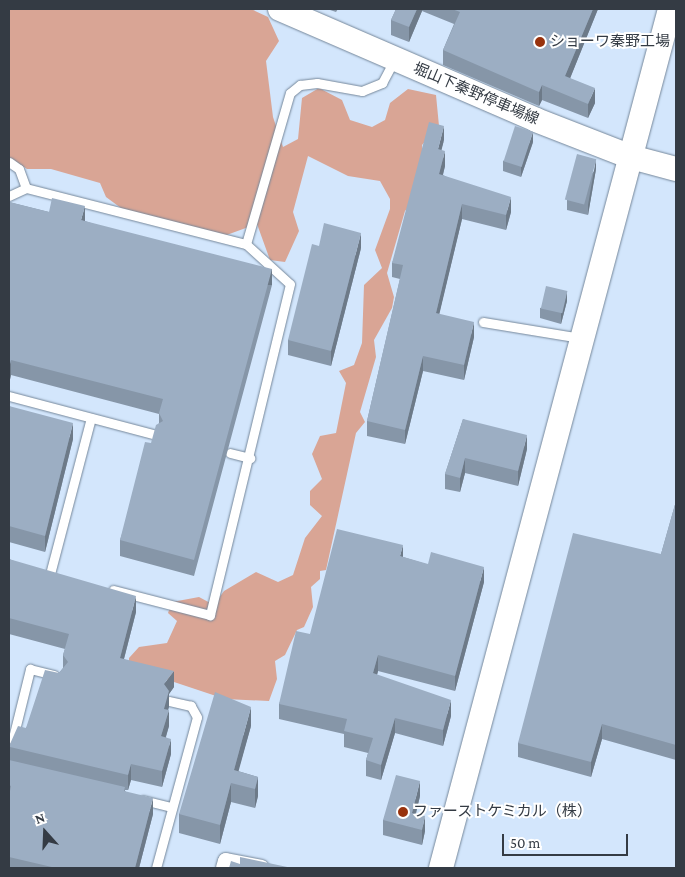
<!DOCTYPE html>
<meta charset="utf-8">
<style>
body{margin:0}
#map{position:relative;width:685px;height:877px;overflow:hidden;background:#d3e6fc;font-family:"Crimson Pro","Noto Sans JP",serif}
div>[style]{position:absolute}
[style*='--x']{left:calc(var(--x)*1px);top:calc(var(--y)*1px);width:calc(var(--w)*1px);rotate:calc(var(--a)*1deg)}
.forest>*{inset:0;background:#d9a595}
.roads{filter:drop-shadow(0 0 1px #75879a) drop-shadow(0 0 1px #75879a)}
.lane>*{height:9px;margin:-4.5px;padding:0 4.5px;transform-origin:4.5px;border-radius:4.5px;background:#fff}
.street>*{height:16px;margin:-8px;padding:0 8px;transform-origin:8px;border-radius:8px;background:#fff}
.secondary>*{height:24px;margin:-12px;padding:0 12px;transform-origin:12px;border-radius:12px;background:#fff}
.wall>*{inset:0;background:#8696a8}
.shaded-wall>*{inset:0;background:#6d7a88;transform-origin:0 0}
.building>*{inset:0;background:#9caec3;transform-origin:0 0}
.dots>*{width:14px;height:14px;translate:-50% -50%;box-sizing:border-box;border:2px solid #fff;border-radius:50%}
span{translate:-50% -50%;white-space:nowrap;text-align:center;line-height:1.15;-webkit-text-stroke:4px #fff;paint-order:stroke}
.poi-label{font-size:15px;color:#343b44}
.left{translate:0 -50%;text-align:left}
.street-label{font-size:15px;color:#343b44}
.frame{position:absolute;inset:0;border:10px solid #343b44;pointer-events:none}
.north{position:absolute;left:20px;top:807px;width:50px;height:50px;-webkit-text-stroke:4px #fff;paint-order:stroke;rotate:340deg;font-size:14px;font-weight:700;line-height:20px;text-align:center;color:#343b44}
.north::after{content:'';display:block;margin:auto;width:18px;height:22px;background:#343b44;clip-path:polygon(50% 0,100% 100%,50% 72%,0 100%)}
.scale{position:absolute;left:502px;top:834px;width:126px;height:22px;box-sizing:border-box;border:2px solid #343b44;border-top:0;padding-left:6px;font-size:15px;line-height:18px;white-space:nowrap;color:#343b44;-webkit-text-stroke:4px #fff;paint-order:stroke}
</style>
<div id="map">
<div class="forest">
<i style="clip-path:polygon(9px 9px,251px 9px,268px 17px,279px 41px,266px 61px,273px 117px,283px 147px,298px 139px,302px 98px,319px 88px,342px 100px,350px 120px,372px 127px,385px 120px,390px 103px,408px 89px,436px 95px,439px 126px,422px 145px,424px 166px,417px 196px,405px 211px,387px 273px,394px 297px,392px 308px,374px 340px,376px 357px,360px 412px,365px 422px,356px 433px,326px 570px,320px 571px,320px 579px,311px 587px,313px 607px,304px 627px,297px 630px,285px 655px,275px 661px,277px 679px,269px 701px,225px 699px,129px 667px,129px 658px,139px 647px,167px 643px,177px 621px,168px 613px,172px 602px,199px 597px,214px 605px,224px 591px,256px 572px,278px 582px,293px 575px,305px 538px,322px 516px,310px 505px,310px 491px,322px 479px,312px 454px,320px 436px,336px 433px,346px 383px,339px 371px,354px 365px,362px 343px,364px 285px,382px 268px,375px 250px,390px 209px,390px 199px,380px 181px,348px 176px,308px 156px,293px 212px,299px 231px,285px 262px,270px 260px,257px 224px,213px 240px,125px 211px,106px 197px,100px 183px,51px 169px,27px 169px,9px 157px)"></i>
</div>
<div class="roads">
<div class="lane">
<i style="--x:9;--y:162;--w:12;--a:35"></i>
<i style="--x:19;--y:169;--w:20;--a:70"></i>
<i style="--x:9;--y:196;--w:19;--a:-25"></i>
<i style="--x:26;--y:188;--w:227;--a:14.3"></i>
<i style="--x:246;--y:244;--w:59;--a:42.3"></i>
<i style="--x:290;--y:284;--w:341;--a:103.6"></i>
<i style="--x:210;--y:615;--w:100;--a:-165.5"></i>
<i style="--x:246;--y:244;--w:157;--a:-73.8"></i>
<i style="--x:290;--y:93;--w:13;--a:-39"></i>
<i style="--x:300;--y:85;--w:17;--a:-7"></i>
<i style="--x:317;--y:83;--w:46;--a:10.1"></i>
<i style="--x:362;--y:91;--w:22;--a:-22"></i>
<i style="--x:382;--y:83;--w:27;--a:-62"></i>
<i style="--x:483;--y:322;--w:99;--a:9.3"></i>
<i style="--x:9;--y:396;--w:153;--a:14.8"></i>
<i style="--x:230;--y:453;--w:21;--a:14"></i>
<i style="--x:50;--y:574;--w:161;--a:-75.3"></i>
<i style="--x:9;--y:754;--w:88;--a:-76.1"></i>
<i style="--x:30;--y:669;--w:25;--a:14"></i>
<i style="--x:143;--y:800;--w:30;--a:14"></i>
<i style="--x:156;--y:868;--w:156;--a:-74.8"></i>
<i style="--x:197;--y:717;--w:13;--a:-119"></i>
<i style="--x:191;--y:706;--w:22;--a:-167"></i>
</div>
<div class="street">
<i style="--x:224;--y:868;--w:7;--a:-74"></i>
<i style="--x:226;--y:861;--w:36;--a:11"></i>
</div>
<div class="secondary">
<i style="--x:280;--y:9;--w:279;--a:23.4"></i>
<i style="--x:536;--y:120;--w:102;--a:21.3"></i>
<i style="--x:631;--y:157;--w:47;--a:14.9"></i>
<i style="--x:441;--y:868;--w:889;--a:-75.07"></i>
</div>
</div>
<div class="wall">
<i style="clip-path:polygon(327px 9px,338px 9px,336px 12px)"></i>
<i style="clip-path:polygon(396px 9px,598px 9px,570px 78px,595px 103px,588px 118px,542px 100px,539px 106px,443px 65px,443px 50px,454px 24px,422px 11px,409px 42px,391px 35px,391px 20px)"></i>
<i style="clip-path:polygon(444px 140px,441px 150px,445px 166px,443px 175px,511px 212px,506px 230px,462px 219px,439px 314px,474px 337px,464px 380px,423px 371px,405px 444px,367px 436px,367px 421px,400px 279px,392px 277px,392px 263px)"></i>
<i style="clip-path:polygon(533px 142px,521px 177px,503px 171px,503px 161px)"></i>
<i style="clip-path:polygon(596px 169px,588px 215px,567px 210px,567px 200px)"></i>
<i style="clip-path:polygon(9px 202px,85px 221px,272px 285px,194px 576px,120px 556px,120px 540px,159px 423px,159px 414px,11px 375px,9px 384px)"></i>
<i style="clip-path:polygon(361px 248px,331px 366px,288px 355px,288px 340px)"></i>
<i style="clip-path:polygon(567px 301px,561px 324px,540px 318px,540px 308px)"></i>
<i style="clip-path:polygon(9px 406px,73px 439px,45px 552px,9px 542px)"></i>
<i style="clip-path:polygon(463px 419px,527px 449px,518px 486px,465px 473px,460px 492px,445px 489px,445px 474px)"></i>
<i style="clip-path:polygon(676px 501px,676px 760px,602px 739px,591px 777px,518px 757px,518px 743px,661px 554px)"></i>
<i style="clip-path:polygon(403px 557px,484px 582px,455px 691px,378px 671px,377px 675px,451px 716px,443px 746px,395px 733px,381px 780px,366px 776px,366px 760px,368px 753px,344px 747px,344px 734px,279px 719px,279px 704px,310px 634px)"></i>
<i style="clip-path:polygon(9px 559px,136px 612px,124px 659px,174px 687px,169px 694px,168px 710px,169px 726px,166px 737px,171px 754px,162px 787px,131px 780px,128px 790px,125px 790px,125px 791px,153px 814px,139px 868px,9px 868px,9px 743px,10px 744px,26px 728px,59px 673px,63px 668px,63px 655px,65px 649px,9px 634px)"></i>
<i style="clip-path:polygon(251px 726px,238px 771px,258px 777px,258px 796px,255px 808px,231px 802px,220px 844px,179px 833px,179px 814px)"></i>
<i style="clip-path:polygon(420px 796px,416px 814px,425px 831px,422px 845px,383px 835px,383px 820px)"></i>
</div>
<div class="shaded-wall">
<i style="clip-path:polygon(417px 9px,422px 9px,422px 11px,409px 42px,409px 27px)"></i>
<i style="clip-path:polygon(593px 9px,598px 9px,565px 91px,565px 76px)"></i>
<i style="clip-path:polygon(542px 85px,542px 100px,539px 106px,539px 92px)"></i>
<i style="clip-path:polygon(595px 88px,595px 103px,588px 118px,588px 104px)"></i>
<i style="clip-path:polygon(444px 126px,444px 140px,438px 164px,438px 149px)"></i>
<i style="clip-path:polygon(533px 132px,533px 142px,521px 177px,521px 167px)"></i>
<i style="clip-path:polygon(445px 151px,445px 166px,439px 189px,439px 174px)"></i>
<i style="clip-path:polygon(596px 159px,596px 169px,588px 215px,588px 205px)"></i>
<i style="clip-path:polygon(511px 197px,511px 212px,506px 230px,506px 215px)"></i>
<i style="clip-path:polygon(462px 204px,462px 219px,436px 328px,436px 313px)"></i>
<i style="clip-path:polygon(85px 206px,85px 222px,81px 220px)"></i>
<i style="clip-path:polygon(361px 233px,361px 248px,331px 366px,331px 351px)"></i>
<i style="left:272px;top:269px;width:16px;height:301px;rotate:90deg"></i>
<i style="clip-path:polygon(567px 291px,567px 301px,561px 324px,561px 314px)"></i>
<i style="clip-path:polygon(474px 322px,474px 337px,464px 380px,464px 365px)"></i>
<i style="clip-path:polygon(423px 356px,423px 371px,405px 444px,405px 430px)"></i>
<i style="clip-path:polygon(11px 360px,11px 375px,9px 384px,9px 368px)"></i>
<i style="clip-path:polygon(73px 423px,73px 439px,45px 552px,45px 536px)"></i>
<i style="clip-path:polygon(527px 435px,527px 449px,518px 486px,518px 471px)"></i>
<i style="clip-path:polygon(465px 458px,465px 473px,460px 492px,460px 478px)"></i>
<i style="clip-path:polygon(403px 545px,403px 561px,400px 556px)"></i>
<i style="clip-path:polygon(484px 567px,484px 582px,455px 691px,455px 676px)"></i>
<i style="clip-path:polygon(136px 596px,136px 612px,120px 674px,120px 658px)"></i>
<i style="clip-path:polygon(378px 655px,378px 671px,373px 689px,373px 673px)"></i>
<i style="clip-path:polygon(174px 671px,174px 687px,169px 694px,169px 707px,164px 725px,164px 684px)"></i>
<i style="clip-path:polygon(451px 700px,451px 716px,443px 746px,443px 730px)"></i>
<i style="clip-path:polygon(251px 707px,251px 726px,235px 784px,234px 770px)"></i>
<i style="clip-path:polygon(169px 710px,169px 726px,161px 752px,161px 736px)"></i>
<i style="clip-path:polygon(395px 718px,395px 733px,381px 780px,381px 765px)"></i>
<i style="clip-path:polygon(602px 724px,602px 739px,591px 777px,591px 762px)"></i>
<i style="clip-path:polygon(171px 739px,171px 754px,162px 787px,162px 771px)"></i>
<i style="left:10px;top:747px;width:16px;height:1px;rotate:90deg"></i>
<i style="clip-path:polygon(131px 764px,131px 780px,128px 790px,128px 775px)"></i>
<i style="clip-path:polygon(258px 777px,258px 796px,255px 808px,255px 789px)"></i>
<i style="clip-path:polygon(420px 781px,420px 796px,412px 828px,412px 813px)"></i>
<i style="clip-path:polygon(231px 783px,231px 802px,220px 844px,220px 825px)"></i>
<i style="clip-path:polygon(153px 798px,153px 814px,139px 868px,135px 868px)"></i>
<i style="clip-path:polygon(425px 816px,425px 831px,422px 845px,422px 830px)"></i>
</div>
<div class="building">
<i style="clip-path:polygon(396px 9px,417px 9px,409px 27px,391px 20px)"></i>
<i style="clip-path:polygon(452px 9px,593px 9px,565px 76px,595px 88px,588px 104px,542px 85px,539px 92px,443px 50px,460px 12px)"></i>
<i style="clip-path:polygon(429px 122px,444px 126px,438px 149px,445px 151px,439px 174px,511px 197px,506px 215px,462px 204px,436px 313px,474px 322px,464px 365px,423px 356px,405px 430px,367px 421px,403px 265px,392px 263px)"></i>
<i style="left:515px;top:126px;width:19px;height:37px;rotate:18deg"></i>
<i style="left:577px;top:154px;width:20px;height:47px;rotate:15deg"></i>
<i style="clip-path:polygon(52px 198px,85px 206px,81px 220px,272px 269px,194px 560px,120px 540px,145px 442px,151px 443px,156px 425px,163px 421px,159px 413px,163px 399px,11px 360px,9px 368px,9px 202px,49px 212px)"></i>
<i style="clip-path:polygon(324px 223px,361px 233px,331px 351px,288px 340px,312px 244px,319px 246px)"></i>
<i style="left:546px;top:286px;width:22px;height:23px;rotate:13deg"></i>
<i style="clip-path:polygon(9px 406px,73px 423px,45px 536px,9px 526px)"></i>
<i style="clip-path:polygon(463px 419px,527px 435px,518px 471px,465px 458px,460px 478px,445px 474px)"></i>
<i style="clip-path:polygon(676px 501px,676px 745px,602px 724px,591px 762px,518px 743px,573px 533px,661px 554px)"></i>
<i style="clip-path:polygon(337px 529px,403px 545px,400px 556px,428px 564px,431px 552px,484px 567px,455px 676px,378px 655px,373px 673px,451px 700px,443px 730px,395px 718px,381px 765px,366px 760px,373px 738px,344px 731px,347px 719px,279px 704px,296px 631px,310px 634px)"></i>
<i style="clip-path:polygon(9px 559px,136px 596px,120px 658px,174px 671px,164px 684px,169px 691px,164px 709px,169px 710px,161px 736px,171px 739px,162px 771px,131px 764px,128px 775px,10px 747px,9px 748px,9px 743px,10px 744px,18px 726px,26px 728px,45px 670px,59px 673px,68px 662px,63px 655px,69px 634px,9px 618px)"></i>
<i style="clip-path:polygon(215px 692px,251px 707px,234px 770px,258px 777px,255px 789px,231px 783px,220px 825px,179px 814px)"></i>
<i style="clip-path:polygon(9px 760px,125px 787px,124px 791px,153px 798px,135px 868px,56px 868px,9px 857px,9px 796px,11px 786px,9px 785px)"></i>
<i style="clip-path:polygon(396px 775px,420px 781px,412px 813px,425px 816px,422px 830px,383px 820px)"></i>
<i style="clip-path:polygon(240px 857px,292px 868px,229px 868px,231px 861px,240px 864px)"></i>
</div>
<div class="dots">
<i style="left:540px;top:42px;background:#98320d"></i>
<i style="left:403px;top:812px;background:#98320d"></i>
</div>
<div class="poi-label">
<span class="left" style="left:550px;top:42px">ショーワ秦野工場</span>
<span class="left" style="left:413px;top:812px">ファーストケミカル（株）</span>
</div>
<div class="street-label">
<span style="left:476px;top:94px;rotate:23deg">堀山下秦野停車場線</span>
</div>
<div class="frame"></div>
<div class="north">N</div>
<div class="scale">50 m</div>
</div>
